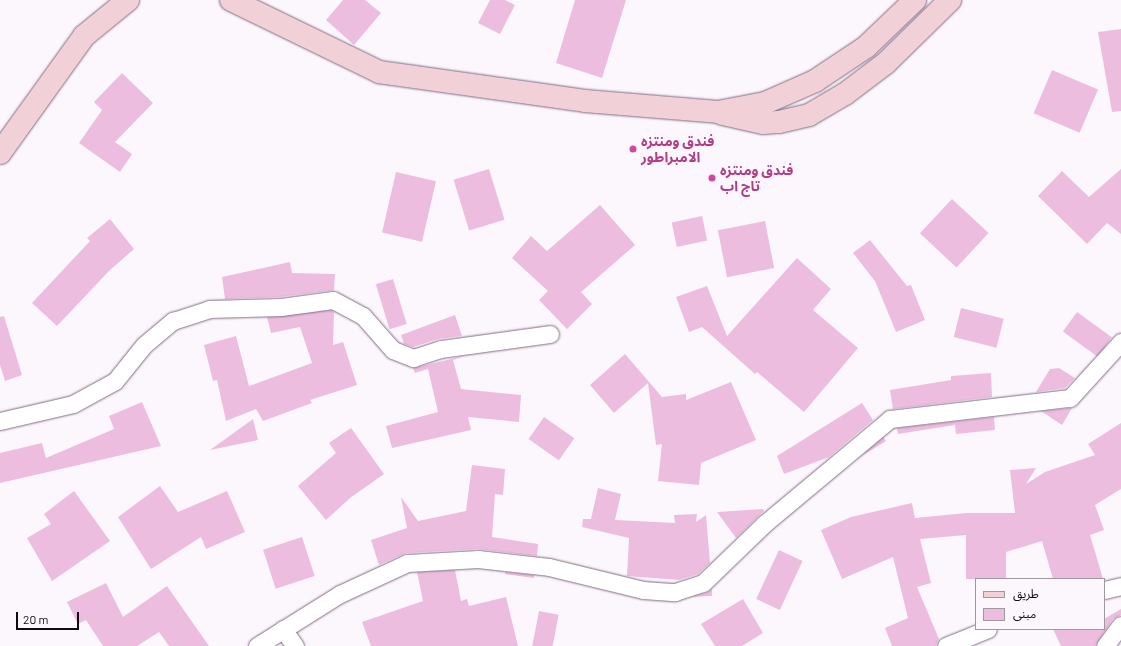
<!DOCTYPE html>
<meta charset="utf-8">
<style>
body{margin:0}
#map{position:relative;width:1121px;height:646px;overflow:hidden;background:#fcf7fc;font-family:Barlow,"Noto Sans Arabic",sans-serif}
div>[style]{position:absolute}
[style*='--x']{left:calc(var(--x)*1px);top:calc(var(--y)*1px);width:calc(var(--w)*1px);rotate:calc(var(--a)*1deg)}
.building>*{inset:0;background:#edbde0;transform-origin:0 0}
.roads{filter:drop-shadow(0 0 1px #806b83) drop-shadow(0 0 1px #806b83)}
.minor>*{height:17px;margin:-8.5px;padding:0 8.5px;transform-origin:8.5px;border-radius:8.5px;background:#fff}
.secondary>*{height:22px;margin:-11px;padding:0 11px;transform-origin:11px;border-radius:11px;background:#f2d0d7}
.dots>*{width:11px;height:11px;translate:-50% -50%;box-sizing:border-box;border:2px solid #fcf7fc;border-radius:50%}
span{translate:-50% -50%;white-space:nowrap;text-align:center;line-height:1.15;-webkit-text-stroke:3px #fcf7fc;paint-order:stroke}
.hotel-label{font-size:14px;color:#b23c85;font-weight:700}
.left{translate:0 -50%;text-align:left}
.legend{position:absolute;left:975px;top:578px;width:130px;height:52px;box-sizing:border-box;background:#fcf7fc;border:1px solid #9e989f;margin:0;padding:5px 7px;list-style:none;font-size:12px;color:#120a13}
.legend li{display:flex;align-items:center;gap:8px;height:20px}
.legend b{width:20px;border:1px solid #9e989f}
.scale{position:absolute;left:16px;top:612px;width:63px;height:18px;box-sizing:border-box;border:2px solid #120a13;border-top:0;padding-left:5px;font-size:12px;line-height:14px;white-space:nowrap;color:#120a13;-webkit-text-stroke:3px #fcf7fc;paint-order:stroke}
</style>
<div id="map">
<div class="building">
<i style="clip-path:polygon(343px 0,365px 0,381px 13px,354px 45px,326px 20px)"></i>
<i style="clip-path:polygon(490px 0,505px 0,515px 5px,500px 34px,478px 23px)"></i>
<i style="clip-path:polygon(575px 0,626px 0,602px 78px,556px 63px)"></i>
<i style="clip-path:polygon(1121px 29px,1121px 111px,1112px 112px,1098px 32px)"></i>
<i style="left:1052px;top:70px;width:50px;height:47px;rotate:23deg"></i>
<i style="clip-path:polygon(122px 73px,153px 103px,115px 142px,132px 154px,120px 172px,79px 143px,102px 110px,94px 102px)"></i>
<i style="left:489px;top:169px;width:53px;height:37px;rotate:73deg"></i>
<i style="clip-path:polygon(1121px 169px,1121px 234px,1107px 223px,1087px 244px,1038px 196px,1062px 171px,1089px 197px)"></i>
<i style="left:396px;top:172px;width:41px;height:62px;rotate:13deg"></i>
<i style="left:952px;top:199px;width:50px;height:47px;rotate:43deg"></i>
<i style="clip-path:polygon(600px 205px,635px 245px,581px 292px,592px 304px,567px 329px,539px 300px,548px 291px,512px 258px,531px 236px,547px 251px)"></i>
<i style="left:702px;top:216px;width:25px;height:31px;rotate:78deg"></i>
<i style="clip-path:polygon(110px 219px,134px 249px,109px 271px,57px 326px,32px 303px,90px 241px,87px 238px)"></i>
<i style="left:765px;top:221px;width:48px;height:48px;rotate:79deg"></i>
<i style="clip-path:polygon(870px 240px,907px 286px,911px 285px,925px 320px,896px 332px,875px 281px,853px 253px)"></i>
<i style="clip-path:polygon(797px 258px,831px 289px,813px 310px,858px 348px,804px 412px,757px 372px,755px 374px,702px 327px,689px 332px,676px 297px,707px 286px,727px 336px)"></i>
<i style="clip-path:polygon(290px 262px,292px 273px,335px 274px,334px 290px,280px 297px,225px 299px,222px 277px)"></i>
<i style="left:393px;top:279px;width:47px;height:18px;rotate:73deg"></i>
<i style="left:961px;top:308px;width:44px;height:30px;rotate:14deg"></i>
<i style="clip-path:polygon(331px 310px,334px 312px,333px 345px,343px 342px,357px 385px,310px 400px,312px 403px,263px 421px,256px 409px,226px 421px,217px 380px,213px 381px,204px 345px,236px 336px,249px 386px,312px 363px,300px 327px,271px 333px,267px 317px)"></i>
<i style="left:1077px;top:312px;width:43px;height:24px;rotate:36deg"></i>
<i style="clip-path:polygon(455px 315px,462px 336px,438px 339px,413px 347px,404px 344px,401px 335px)"></i>
<i style="clip-path:polygon(4px 316px,22px 375px,5px 381px,0 365px,0 317px)"></i>
<i style="clip-path:polygon(625px 354px,662px 397px,686px 394px,686px 400px,731px 382px,756px 440px,701px 463px,699px 485px,658px 481px,662px 444px,656px 445px,648px 383px,614px 413px,590px 385px)"></i>
<i style="clip-path:polygon(464px 356px,453px 360px,461px 389px,521px 395px,519px 422px,468px 417px,471px 430px,392px 448px,386px 426px,438px 412px,428px 369px,415px 373px,413px 368px)"></i>
<i style="clip-path:polygon(1059px 368px,1075px 378px,1065px 388px,1036px 392px,1050px 369px)"></i>
<i style="clip-path:polygon(991px 373px,992px 397px,893px 409px,890px 390px,951px 380px,951px 376px)"></i>
<i style="clip-path:polygon(142px 402px,161px 446px,0 483px,0 453px,42px 443px,46px 458px,114px 429px,109px 416px)"></i>
<i style="clip-path:polygon(862px 403px,873px 420px,829px 457px,784px 474px,777px 456px)"></i>
<i style="clip-path:polygon(1072px 408px,1062px 425px,1041px 411px,1071px 408px)"></i>
<i style="left:544px;top:417px;width:37px;height:27px;rotate:35deg"></i>
<i style="clip-path:polygon(994px 417px,995px 430px,956px 434px,955px 425px,898px 434px,897px 428px)"></i>
<i style="clip-path:polygon(253px 419px,258px 440px,210px 450px)"></i>
<i style="clip-path:polygon(1121px 423px,1121px 489px,1095px 505px,1104px 530px,1090px 535px,1103px 579px,1053px 579px,1042px 541px,1006px 552px,1006px 579px,966px 579px,966px 535px,920px 539px,931px 583px,917px 587px,939px 639px,936px 646px,892px 646px,885px 628px,908px 618px,893px 557px,842px 579px,821px 530px,851px 517px,912px 503px,915px 518px,966px 513px,1015px 513px,1010px 470px,1036px 468px,1026px 484px,1045px 472px,1095px 455px,1088px 444px)"></i>
<i style="clip-path:polygon(351px 428px,384px 474px,350px 498px,326px 520px,298px 486px,336px 453px,329px 443px)"></i>
<i style="clip-path:polygon(883px 437px,886px 441px,860px 457px)"></i>
<i style="clip-path:polygon(472px 465px,505px 469px,503px 495px,495px 494px,492px 537px,538px 544px,537px 556px,478px 549px,406px 553px,379px 565px,371px 540px,407px 528px,401px 497px,418px 521px,466px 511px)"></i>
<i style="clip-path:polygon(160px 486px,178px 512px,227px 491px,245px 532px,206px 549px,201px 537px,151px 569px,118px 517px)"></i>
<i style="clip-path:polygon(598px 488px,621px 494px,615px 520px,675px 523px,674px 515px,697px 514px,696px 522px,706px 515px,710px 563px,698px 574px,679px 580px,627px 576px,629px 538px,582px 527px,583px 519px,591px 519px)"></i>
<i style="clip-path:polygon(74px 491px,110px 541px,52px 581px,27px 538px,51px 524px,44px 514px)"></i>
<i style="clip-path:polygon(763px 509px,764px 511px,736px 538px,717px 512px)"></i>
<i style="left:302px;top:537px;width:41px;height:41px;rotate:72deg"></i>
<i style="left:779px;top:550px;width:26px;height:54px;rotate:25deg"></i>
<i style="clip-path:polygon(455px 570px,461px 601px,467px 599px,469px 606px,506px 597px,518px 646px,371px 646px,362px 622px,423px 601px,417px 572px)"></i>
<i style="clip-path:polygon(505px 572px,534px 575px,534px 578px,505px 574px)"></i>
<i style="clip-path:polygon(106px 583px,123px 617px,167px 586px,209px 646px,169px 646px,159px 632px,137px 646px,103px 646px,86px 620px,78px 624px,67px 602px)"></i>
<i style="clip-path:polygon(712px 589px,712px 596px,691px 597px,706px 593px)"></i>
<i style="clip-path:polygon(743px 599px,763px 633px,742px 646px,715px 646px,701px 624px)"></i>
<i style="clip-path:polygon(1121px 609px,1121px 615px,1113px 619px,1095px 646px,1061px 646px,1053px 629px,1104px 629px,1104px 619px)"></i>
<i style="left:539px;top:611px;width:20px;height:36px;rotate:11deg"></i>
</div>
<div class="roads">
<div class="minor">
<i style="--x:0;--y:421;--w:75;--a:-13.1"></i>
<i style="--x:73;--y:404;--w:48;--a:-28.7"></i>
<i style="--x:115;--y:381;--w:46;--a:-51.1"></i>
<i style="--x:144;--y:345;--w:38;--a:-40"></i>
<i style="--x:173;--y:321;--w:38;--a:-18"></i>
<i style="--x:209;--y:309;--w:72;--a:-1.6"></i>
<i style="--x:281;--y:307;--w:52;--a:-7.7"></i>
<i style="--x:333;--y:300;--w:34;--a:28"></i>
<i style="--x:363;--y:316;--w:45;--a:48.6"></i>
<i style="--x:393;--y:350;--w:22;--a:22"></i>
<i style="--x:413;--y:358;--w:29;--a:-18"></i>
<i style="--x:441;--y:349;--w:110;--a:-7.8"></i>
<i style="--x:1104;--y:590;--w:17;--a:-13"></i>
<i style="--x:283;--y:629;--w:21;--a:55"></i>
<i style="--x:257;--y:646;--w:98;--a:-32.1"></i>
<i style="--x:340;--y:594;--w:74;--a:-24.8"></i>
<i style="--x:407;--y:563;--w:71;--a:-3.2"></i>
<i style="--x:478;--y:559;--w:71;--a:6.4"></i>
<i style="--x:549;--y:567;--w:97;--a:13.7"></i>
<i style="--x:643;--y:590;--w:32;--a:4"></i>
<i style="--x:675;--y:592;--w:29;--a:-18"></i>
<i style="--x:703;--y:583;--w:85;--a:-44"></i>
<i style="--x:764;--y:524;--w:164;--a:-39.8"></i>
<i style="--x:890;--y:419;--w:181;--a:-6.7"></i>
<i style="--x:1070;--y:398;--w:76;--a:-47.7"></i>
<i style="--x:946;--y:646;--w:45;--a:-22"></i>
<i style="--x:1105;--y:646;--w:26;--a:-53"></i>
</div>
<div class="secondary">
<i style="--x:231;--y:0;--w:165;--a:25.9"></i>
<i style="--x:379;--y:72;--w:208;--a:8"></i>
<i style="--x:585;--y:101;--w:133;--a:4.7"></i>
<i style="--x:718;--y:112;--w:48;--a:-10.8"></i>
<i style="--x:765;--y:103;--w:55;--a:-23.7"></i>
<i style="--x:815;--y:81;--w:61;--a:-33.7"></i>
<i style="--x:866;--y:47;--w:68;--a:-43.8"></i>
<i style="--x:723;--y:114;--w:41;--a:12.7"></i>
<i style="--x:763;--y:123;--w:16;--a:-4"></i>
<i style="--x:779;--y:122;--w:31;--a:-13"></i>
<i style="--x:809;--y:115;--w:42;--a:-30.3"></i>
<i style="--x:845;--y:94;--w:51;--a:-37.1"></i>
<i style="--x:886;--y:63;--w:90;--a:-44.5"></i>
<i style="--x:0;--y:153;--w:144;--a:-54.3"></i>
<i style="--x:84;--y:36;--w:57;--a:-39.3"></i>
</div>
</div>
<div class="dots">
<i style="left:633px;top:149px;background:#d1479c"></i>
<i style="left:712px;top:178px;background:#d1479c"></i>
</div>
<div class="hotel-label">
<span class="left" style="left:641px;top:149px">فندق ومنتزه<br>الامبراطور</span>
<span class="left" style="left:720px;top:178px">فندق ومنتزه<br>تاج اب</span>
</div>
<ul class="legend">
<li><b style="height:5px;background:#f2d0d7"></b>طريق</li>
<li><b style="height:11px;background:#edbde0"></b>مبنى</li>
</ul>
<div class="scale">20 m</div>
</div>
